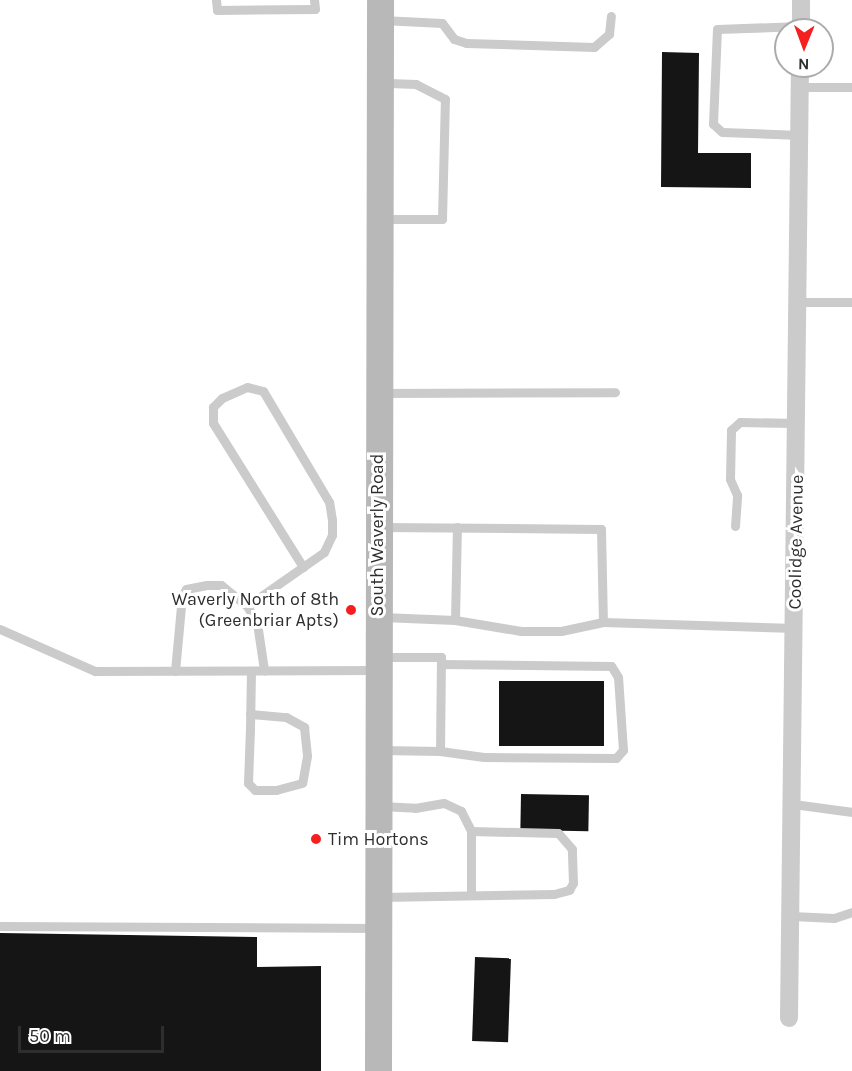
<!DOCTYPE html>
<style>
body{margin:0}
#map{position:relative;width:852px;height:1071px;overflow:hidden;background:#fff;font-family:Karla,sans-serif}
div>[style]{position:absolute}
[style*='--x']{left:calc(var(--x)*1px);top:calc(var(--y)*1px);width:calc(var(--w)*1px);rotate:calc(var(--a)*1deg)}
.building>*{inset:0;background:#151515;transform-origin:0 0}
.service>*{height:9px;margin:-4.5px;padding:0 4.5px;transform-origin:4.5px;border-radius:4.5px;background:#cbcbcb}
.minor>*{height:18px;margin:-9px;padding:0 9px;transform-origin:9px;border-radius:9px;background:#cbcbcb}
.secondary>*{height:27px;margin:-13.5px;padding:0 13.5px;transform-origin:13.5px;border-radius:13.5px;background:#b8b8b8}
.dots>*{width:16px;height:16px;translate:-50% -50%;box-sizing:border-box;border:3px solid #fff;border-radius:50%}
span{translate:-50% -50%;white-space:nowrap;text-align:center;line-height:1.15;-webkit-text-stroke:6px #fff;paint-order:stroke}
.street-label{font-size:18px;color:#2e2e2e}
.poi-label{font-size:18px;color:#2e2e2e}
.right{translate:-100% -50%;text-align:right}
.left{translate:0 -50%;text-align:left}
.north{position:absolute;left:774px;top:18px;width:60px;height:60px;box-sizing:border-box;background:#fff;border:2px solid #ababab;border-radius:50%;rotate:181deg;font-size:16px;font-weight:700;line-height:24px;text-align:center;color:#2e2e2e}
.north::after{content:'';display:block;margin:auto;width:21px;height:27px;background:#f61f1f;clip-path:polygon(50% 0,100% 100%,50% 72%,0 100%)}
.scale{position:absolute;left:18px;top:1026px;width:146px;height:27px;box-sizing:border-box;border:3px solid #2e2e2e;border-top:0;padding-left:8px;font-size:18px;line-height:21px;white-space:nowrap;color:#2e2e2e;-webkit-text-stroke:4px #fff;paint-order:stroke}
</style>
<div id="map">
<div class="building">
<i style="clip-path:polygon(662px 52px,699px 53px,698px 153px,751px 153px,751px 188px,661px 187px)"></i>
<i style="left:499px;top:681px;width:105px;height:65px"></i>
<i style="left:521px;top:794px;width:68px;height:36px;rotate:1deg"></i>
<i style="clip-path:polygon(0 933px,257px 937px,257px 967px,321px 966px,321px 1071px,0 1071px)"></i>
<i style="left:475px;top:957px;width:36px;height:84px;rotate:2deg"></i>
</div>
<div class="service">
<i style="--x:216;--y:0;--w:10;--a:84"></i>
<i style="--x:217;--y:10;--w:98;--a:-0.6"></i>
<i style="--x:315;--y:9;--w:9;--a:-96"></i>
<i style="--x:382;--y:20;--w:60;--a:2.9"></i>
<i style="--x:442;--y:23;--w:20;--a:53"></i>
<i style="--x:454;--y:39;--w:13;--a:18"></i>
<i style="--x:466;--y:43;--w:128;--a:1.8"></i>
<i style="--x:594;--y:47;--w:20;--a:-41"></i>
<i style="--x:609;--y:34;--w:18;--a:-84"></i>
<i style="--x:800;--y:87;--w:52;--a:0"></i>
<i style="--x:800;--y:135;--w:78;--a:-177.8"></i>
<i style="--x:722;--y:132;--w:12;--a:-138"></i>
<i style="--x:713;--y:124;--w:95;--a:-87.6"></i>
<i style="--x:717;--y:29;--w:84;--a:-2"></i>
<i style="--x:381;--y:219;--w:61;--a:0"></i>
<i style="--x:442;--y:219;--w:120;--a:-88.6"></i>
<i style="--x:445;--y:99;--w:33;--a:-153"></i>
<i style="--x:416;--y:84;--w:34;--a:-178"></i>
<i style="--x:798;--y:302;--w:54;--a:0"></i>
<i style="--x:380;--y:393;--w:235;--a:-0.2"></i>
<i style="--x:735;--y:526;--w:31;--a:-86"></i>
<i style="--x:737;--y:495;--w:17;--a:-114"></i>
<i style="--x:730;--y:479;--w:49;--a:-88.8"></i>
<i style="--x:731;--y:430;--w:12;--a:-42"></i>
<i style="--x:740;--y:422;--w:57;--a:1"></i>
<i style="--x:381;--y:527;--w:220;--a:0.5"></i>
<i style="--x:601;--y:529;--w:93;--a:88.8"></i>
<i style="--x:603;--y:622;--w:192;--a:1.8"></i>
<i style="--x:247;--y:606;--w:94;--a:-35"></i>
<i style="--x:324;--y:552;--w:19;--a:-65"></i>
<i style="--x:332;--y:535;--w:15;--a:-90"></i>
<i style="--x:332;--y:520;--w:18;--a:-99"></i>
<i style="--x:329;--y:502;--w:129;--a:-120.7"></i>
<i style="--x:263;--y:391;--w:16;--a:-166"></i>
<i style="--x:247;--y:387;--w:27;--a:156"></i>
<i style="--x:222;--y:398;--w:13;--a:135"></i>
<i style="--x:213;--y:407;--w:16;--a:90"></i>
<i style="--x:213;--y:423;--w:170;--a:58"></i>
<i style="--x:382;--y:617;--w:73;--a:2.4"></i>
<i style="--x:455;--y:620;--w:93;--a:-88.8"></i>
<i style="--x:455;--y:620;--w:67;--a:9.5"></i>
<i style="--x:521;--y:631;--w:40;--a:0"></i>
<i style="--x:561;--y:631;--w:43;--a:-12.1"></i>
<i style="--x:0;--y:629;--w:104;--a:23.9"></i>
<i style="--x:95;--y:671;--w:282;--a:-0.2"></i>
<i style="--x:175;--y:671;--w:75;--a:-84.7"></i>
<i style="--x:182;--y:596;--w:8;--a:-60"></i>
<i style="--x:186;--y:589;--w:21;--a:-11"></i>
<i style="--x:207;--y:585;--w:14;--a:0"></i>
<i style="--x:221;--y:585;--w:33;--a:39"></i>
<i style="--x:247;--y:606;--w:20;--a:60"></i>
<i style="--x:257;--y:623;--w:48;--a:81.5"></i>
<i style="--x:250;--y:714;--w:36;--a:5"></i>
<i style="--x:286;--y:717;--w:21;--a:29"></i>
<i style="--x:304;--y:727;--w:29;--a:84"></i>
<i style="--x:307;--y:756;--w:27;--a:100"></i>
<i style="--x:302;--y:783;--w:27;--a:165"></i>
<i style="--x:276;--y:790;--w:21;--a:180"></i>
<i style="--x:255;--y:790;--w:10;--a:-135"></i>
<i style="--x:248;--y:783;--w:55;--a:-87.9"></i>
<i style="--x:250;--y:728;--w:57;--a:-89"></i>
<i style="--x:381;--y:750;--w:59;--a:1"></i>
<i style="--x:440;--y:751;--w:94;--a:-89.4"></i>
<i style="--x:441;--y:657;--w:59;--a:180"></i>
<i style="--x:440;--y:751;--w:44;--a:7.8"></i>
<i style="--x:484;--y:757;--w:132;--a:0.4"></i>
<i style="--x:616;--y:758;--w:11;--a:-49"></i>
<i style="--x:623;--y:750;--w:73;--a:-93.9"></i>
<i style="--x:618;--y:677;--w:13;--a:-122"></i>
<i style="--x:611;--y:666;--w:170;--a:-179.3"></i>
<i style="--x:793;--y:804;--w:60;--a:7.7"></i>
<i style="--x:381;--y:806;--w:34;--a:3"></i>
<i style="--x:415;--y:808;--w:29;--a:-10"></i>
<i style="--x:444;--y:803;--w:19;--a:25"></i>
<i style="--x:461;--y:811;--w:22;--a:63"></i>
<i style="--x:471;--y:831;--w:63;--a:90"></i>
<i style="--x:380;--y:897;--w:174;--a:-1"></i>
<i style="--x:554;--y:894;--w:16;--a:-15"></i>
<i style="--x:569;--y:890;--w:8;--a:-60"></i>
<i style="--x:573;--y:883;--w:34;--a:-92"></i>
<i style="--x:572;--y:849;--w:21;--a:-131"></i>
<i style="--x:558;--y:833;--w:87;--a:-178.7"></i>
<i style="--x:792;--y:916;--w:42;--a:2.7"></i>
<i style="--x:834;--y:918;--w:19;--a:-18"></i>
<i style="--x:0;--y:926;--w:376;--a:0.3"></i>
</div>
<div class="minor">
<i style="--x:801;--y:30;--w:30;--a:-90"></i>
<i style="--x:789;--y:1018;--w:952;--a:-89.34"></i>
</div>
<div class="secondary">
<i style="--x:378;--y:1071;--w:1071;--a:-89.89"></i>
</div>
<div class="dots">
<i style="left:351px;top:610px;background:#f61f1f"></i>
<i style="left:316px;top:839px;background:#f61f1f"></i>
</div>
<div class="street-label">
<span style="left:377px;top:535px;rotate:-90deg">South Waverly Road</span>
<span style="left:796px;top:542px;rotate:-89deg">Coolidge Avenue</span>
</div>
<div class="poi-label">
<span class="right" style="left:339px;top:610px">Waverly North of 8th<br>(Greenbriar Apts)</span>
<span class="left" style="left:328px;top:839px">Tim Hortons</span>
</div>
<div class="north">N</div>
<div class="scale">50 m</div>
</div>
